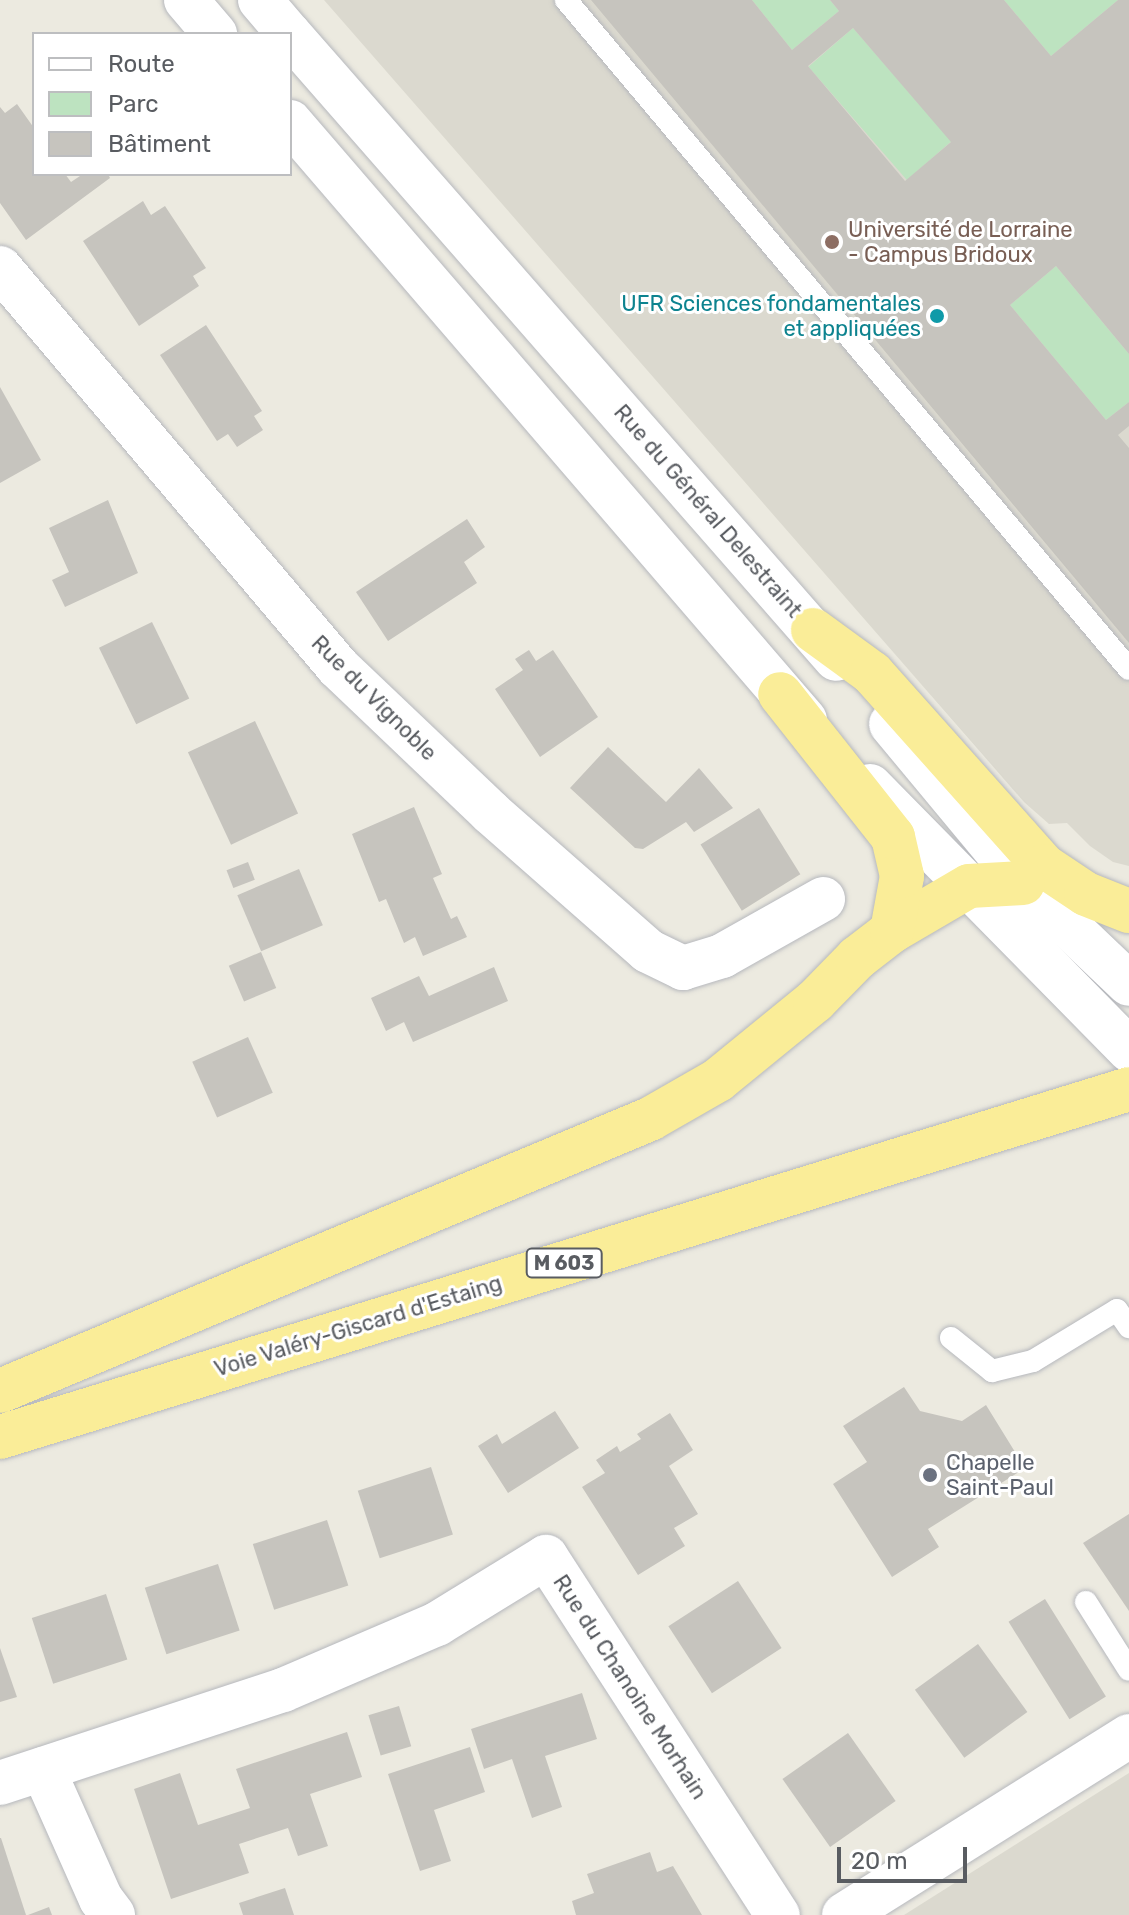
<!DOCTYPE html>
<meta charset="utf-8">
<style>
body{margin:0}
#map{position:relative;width:1129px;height:1915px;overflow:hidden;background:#eceae0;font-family:Rubik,sans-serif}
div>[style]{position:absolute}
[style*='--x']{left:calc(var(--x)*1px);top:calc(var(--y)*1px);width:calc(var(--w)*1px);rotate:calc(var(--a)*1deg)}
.education>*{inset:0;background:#dbd9cf}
.green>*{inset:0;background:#bde3c0;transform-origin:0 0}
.building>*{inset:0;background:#c6c4be;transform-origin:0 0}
.roads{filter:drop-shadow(0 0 2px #b6b8bd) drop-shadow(0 0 2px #b6b8bd)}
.service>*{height:22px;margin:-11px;padding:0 11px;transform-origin:11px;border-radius:11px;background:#fff}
.minor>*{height:44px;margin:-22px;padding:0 22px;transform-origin:22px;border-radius:22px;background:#fff}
.secondary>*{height:44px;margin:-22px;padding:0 22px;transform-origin:22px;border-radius:22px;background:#fff}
.trunk>*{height:44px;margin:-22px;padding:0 22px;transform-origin:22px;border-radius:22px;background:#faed98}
.dots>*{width:22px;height:22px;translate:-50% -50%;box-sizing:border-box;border:4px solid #fff;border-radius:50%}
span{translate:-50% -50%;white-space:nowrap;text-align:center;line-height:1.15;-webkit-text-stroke:6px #fff;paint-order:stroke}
.shield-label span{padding:2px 6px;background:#fff;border:2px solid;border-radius:6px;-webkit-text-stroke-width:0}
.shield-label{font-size:20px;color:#595c61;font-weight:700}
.education-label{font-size:22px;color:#785e54}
.left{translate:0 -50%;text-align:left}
.culture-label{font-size:22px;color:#0d838f}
.right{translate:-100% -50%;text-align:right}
.street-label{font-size:22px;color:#595c61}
.worship-label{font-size:22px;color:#5b616d}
.legend{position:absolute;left:32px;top:32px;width:260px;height:144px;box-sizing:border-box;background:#fff;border:2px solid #bdbec0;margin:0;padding:10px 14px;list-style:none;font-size:24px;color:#595c61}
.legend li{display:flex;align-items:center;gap:16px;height:40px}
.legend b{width:40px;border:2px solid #bdbec0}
.scale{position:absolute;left:837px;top:1847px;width:130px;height:36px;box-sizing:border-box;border:4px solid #595c61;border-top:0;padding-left:10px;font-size:24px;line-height:28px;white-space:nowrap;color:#595c61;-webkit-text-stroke:6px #fff;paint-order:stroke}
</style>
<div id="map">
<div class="education">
<i style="clip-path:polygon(324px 0,1129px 0,1129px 866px,1113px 862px,1090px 846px,1067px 823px,1049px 824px,1024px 802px)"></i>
<i style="clip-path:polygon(1129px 1773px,1129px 1915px,904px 1915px)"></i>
</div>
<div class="green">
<i style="clip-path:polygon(752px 0,830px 0,839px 11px,792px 50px)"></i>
<i style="clip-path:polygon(1004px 0,1118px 0,1051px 56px)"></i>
<i style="left:853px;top:28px;width:150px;height:59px;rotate:49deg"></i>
<i style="clip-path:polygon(1056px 266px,1129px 354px,1129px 402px,1106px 420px,1010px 305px)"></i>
</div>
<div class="building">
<i style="clip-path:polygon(evenodd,591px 0,752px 0,792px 50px,839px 11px,830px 0,1004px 0,1051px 56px,1118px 0,1129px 0,1129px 354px,1056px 266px,1010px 305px,1106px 420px,1129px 402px,1129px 426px,1118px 435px,1129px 448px,1129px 643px,591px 0,853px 28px,951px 142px,905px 181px,808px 66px,853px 28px)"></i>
<i style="clip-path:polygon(17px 104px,34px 128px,34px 174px,65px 174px,71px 182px,83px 174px,108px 174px,110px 178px,26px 240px,0 203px,0 107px,5px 113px)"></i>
<i style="clip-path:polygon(143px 201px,151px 215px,165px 206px,206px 268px,193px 276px,199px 286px,139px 326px,83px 241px)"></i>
<i style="clip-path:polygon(206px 325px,262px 411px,254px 416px,263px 430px,237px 447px,228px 434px,217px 441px,160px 355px)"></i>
<i style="clip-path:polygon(0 387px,41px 460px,0 483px)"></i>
<i style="clip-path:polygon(108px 500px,138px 573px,65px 607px,52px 580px,69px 572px,49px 528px)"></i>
<i style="clip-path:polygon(467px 519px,485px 547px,464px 562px,477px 583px,388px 641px,356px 592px)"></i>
<i style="left:152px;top:622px;width:85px;height:59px;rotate:64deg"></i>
<i style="clip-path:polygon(529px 650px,536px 661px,553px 650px,598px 717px,540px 757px,495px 689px,523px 670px,515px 659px)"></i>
<i style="left:255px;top:721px;width:102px;height:74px;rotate:65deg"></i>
<i style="clip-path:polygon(608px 747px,666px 802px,699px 768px,733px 808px,694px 832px,686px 822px,643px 849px,635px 848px,570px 788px)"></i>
<i style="clip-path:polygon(414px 807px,442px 874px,433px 878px,451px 919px,457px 916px,467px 937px,423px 956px,415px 937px,404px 943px,386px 899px,379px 902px,352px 834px)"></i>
<i style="left:759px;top:808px;width:78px;height:69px;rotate:58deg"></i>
<i style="left:248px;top:862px;width:19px;height:23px;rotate:69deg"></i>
<i style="left:299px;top:869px;width:61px;height:67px;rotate:67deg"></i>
<i style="left:261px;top:952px;width:39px;height:35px;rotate:67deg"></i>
<i style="clip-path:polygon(494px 967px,508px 1001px,413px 1042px,404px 1022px,386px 1031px,371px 998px,419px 976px,429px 996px)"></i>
<i style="left:248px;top:1037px;width:61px;height:61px;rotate:66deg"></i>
<i style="clip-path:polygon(904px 1387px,920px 1411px,962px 1421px,986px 1405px,1025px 1468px,928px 1529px,939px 1547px,892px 1577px,833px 1484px,867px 1462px,843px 1426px)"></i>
<i style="clip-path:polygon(555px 1411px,579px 1448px,508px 1493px,478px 1446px,497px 1434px,502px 1444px)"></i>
<i style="clip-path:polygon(670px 1413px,693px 1450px,669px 1466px,698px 1514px,674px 1528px,685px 1546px,638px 1575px,582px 1487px,605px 1473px,596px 1460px,617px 1446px,620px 1452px,641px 1439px,637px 1434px)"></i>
<i style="left:431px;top:1467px;width:71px;height:77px;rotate:72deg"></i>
<i style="clip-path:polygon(1129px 1514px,1129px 1611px,1083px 1543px)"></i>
<i style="left:327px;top:1520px;width:69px;height:78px;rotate:72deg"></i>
<i style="left:218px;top:1564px;width:70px;height:77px;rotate:72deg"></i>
<i style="left:738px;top:1581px;width:80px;height:83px;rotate:57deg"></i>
<i style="left:106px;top:1594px;width:69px;height:78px;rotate:72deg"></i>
<i style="left:1045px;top:1599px;width:115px;height:43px;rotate:58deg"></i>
<i style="left:978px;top:1644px;width:84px;height:78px;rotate:54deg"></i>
<i style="clip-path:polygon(0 1648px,17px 1697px,0 1702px)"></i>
<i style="clip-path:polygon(582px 1693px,597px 1739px,545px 1756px,562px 1807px,532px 1818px,512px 1759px,484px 1769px,471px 1729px)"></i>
<i style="left:399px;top:1706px;width:42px;height:32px;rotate:73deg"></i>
<i style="clip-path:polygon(347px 1732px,362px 1777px,310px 1794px,328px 1846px,298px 1856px,288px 1828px,239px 1844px,249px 1873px,171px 1899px,134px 1789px,180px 1773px,198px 1825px,250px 1808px,236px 1769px)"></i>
<i style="left:848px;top:1733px;width:83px;height:80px;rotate:55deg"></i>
<i style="clip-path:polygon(470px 1747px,485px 1792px,434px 1810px,451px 1861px,420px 1871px,388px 1774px)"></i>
<i style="clip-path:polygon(0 1838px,1px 1838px,26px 1915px,0 1915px)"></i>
<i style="clip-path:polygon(650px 1852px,657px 1872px,673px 1866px,702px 1915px,576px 1915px,572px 1901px,594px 1893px,587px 1874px)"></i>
<i style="clip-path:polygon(285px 1888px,294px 1915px,243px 1915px,239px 1903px)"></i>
<i style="clip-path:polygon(49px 1907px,52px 1915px,28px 1915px)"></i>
</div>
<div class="roads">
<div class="service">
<i style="--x:566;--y:0;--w:874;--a:49.92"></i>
<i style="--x:951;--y:1338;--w:53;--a:38.8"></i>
<i style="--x:992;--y:1371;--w:42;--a:-13.7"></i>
<i style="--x:1033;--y:1361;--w:98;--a:-31.3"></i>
<i style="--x:1117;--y:1310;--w:21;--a:55"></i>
<i style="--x:1086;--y:1602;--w:80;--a:57.7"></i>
</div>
<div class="minor">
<i style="--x:0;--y:268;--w:523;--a:49.73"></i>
<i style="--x:338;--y:667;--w:210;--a:43.6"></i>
<i style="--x:490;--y:812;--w:210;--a:41.3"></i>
<i style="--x:648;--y:951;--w:39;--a:26"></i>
<i style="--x:683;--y:968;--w:41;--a:-17.1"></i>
<i style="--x:722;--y:956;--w:116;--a:-29.4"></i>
<i style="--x:43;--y:1769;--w:142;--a:66"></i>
<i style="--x:101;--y:1899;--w:20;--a:53"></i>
<i style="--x:0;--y:1783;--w:298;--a:-18.2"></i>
<i style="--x:283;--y:1690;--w:168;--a:-23.2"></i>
<i style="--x:437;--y:1624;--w:128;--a:-31.6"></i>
<i style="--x:546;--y:1557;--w:427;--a:57.1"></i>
<i style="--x:844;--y:1915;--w:337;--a:-32.1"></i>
</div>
<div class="secondary">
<i style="--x:186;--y:0;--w:45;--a:49.5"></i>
<i style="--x:260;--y:0;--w:45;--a:49.5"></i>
<i style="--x:290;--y:35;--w:829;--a:48.81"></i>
<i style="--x:290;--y:122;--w:789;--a:49.26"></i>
<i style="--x:891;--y:724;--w:207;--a:50.3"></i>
<i style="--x:1023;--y:883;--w:146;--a:43.6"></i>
<i style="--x:870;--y:786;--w:370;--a:45.5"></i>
</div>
<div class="trunk">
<i style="--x:813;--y:630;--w:73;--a:36.1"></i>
<i style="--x:872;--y:673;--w:259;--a:48.3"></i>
<i style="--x:1044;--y:866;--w:50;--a:33.7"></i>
<i style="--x:1086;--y:894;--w:46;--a:21.6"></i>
<i style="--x:892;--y:931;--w:89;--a:-30.3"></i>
<i style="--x:969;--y:886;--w:54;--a:-3.2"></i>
<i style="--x:0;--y:1391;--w:705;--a:-22.71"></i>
<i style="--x:650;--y:1119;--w:78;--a:-29.8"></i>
<i style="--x:718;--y:1080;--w:125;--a:-39.2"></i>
<i style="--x:815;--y:1001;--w:60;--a:-45.7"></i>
<i style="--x:857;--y:958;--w:44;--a:-37.6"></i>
<i style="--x:892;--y:931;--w:56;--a:-79.7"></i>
<i style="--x:902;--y:876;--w:40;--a:-103"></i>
<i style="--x:893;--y:837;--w:182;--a:-128.3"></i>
<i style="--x:0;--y:1437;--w:1181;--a:-17.13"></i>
</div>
</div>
<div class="dots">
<i style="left:832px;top:242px;background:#8d6e63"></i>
<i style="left:937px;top:316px;background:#0f9aa8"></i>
<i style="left:930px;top:1475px;background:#6b7280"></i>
</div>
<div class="shield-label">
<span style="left:564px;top:1263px">M 603</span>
</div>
<div class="education-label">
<span class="left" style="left:848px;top:242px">Université de Lorraine<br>- Campus Bridoux</span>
</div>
<div class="culture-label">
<span class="right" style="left:921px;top:316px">UFR Sciences fondamentales<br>et appliquées</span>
</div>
<div class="street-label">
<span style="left:708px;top:511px;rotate:49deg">Rue du Général Delestraint</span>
<span style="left:374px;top:698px;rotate:45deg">Rue du Vignoble</span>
<span style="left:358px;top:1326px;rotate:-17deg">Voie Valéry-Giscard d'Estaing</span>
<span style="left:630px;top:1687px;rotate:57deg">Rue du Chanoine Morhain</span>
</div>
<div class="worship-label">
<span class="left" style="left:946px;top:1475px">Chapelle<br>Saint-Paul</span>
</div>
<ul class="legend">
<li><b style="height:10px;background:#fff"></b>Route</li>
<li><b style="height:22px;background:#bde3c0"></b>Parc</li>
<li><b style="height:22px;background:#c6c4be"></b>Bâtiment</li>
</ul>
<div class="scale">20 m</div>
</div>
